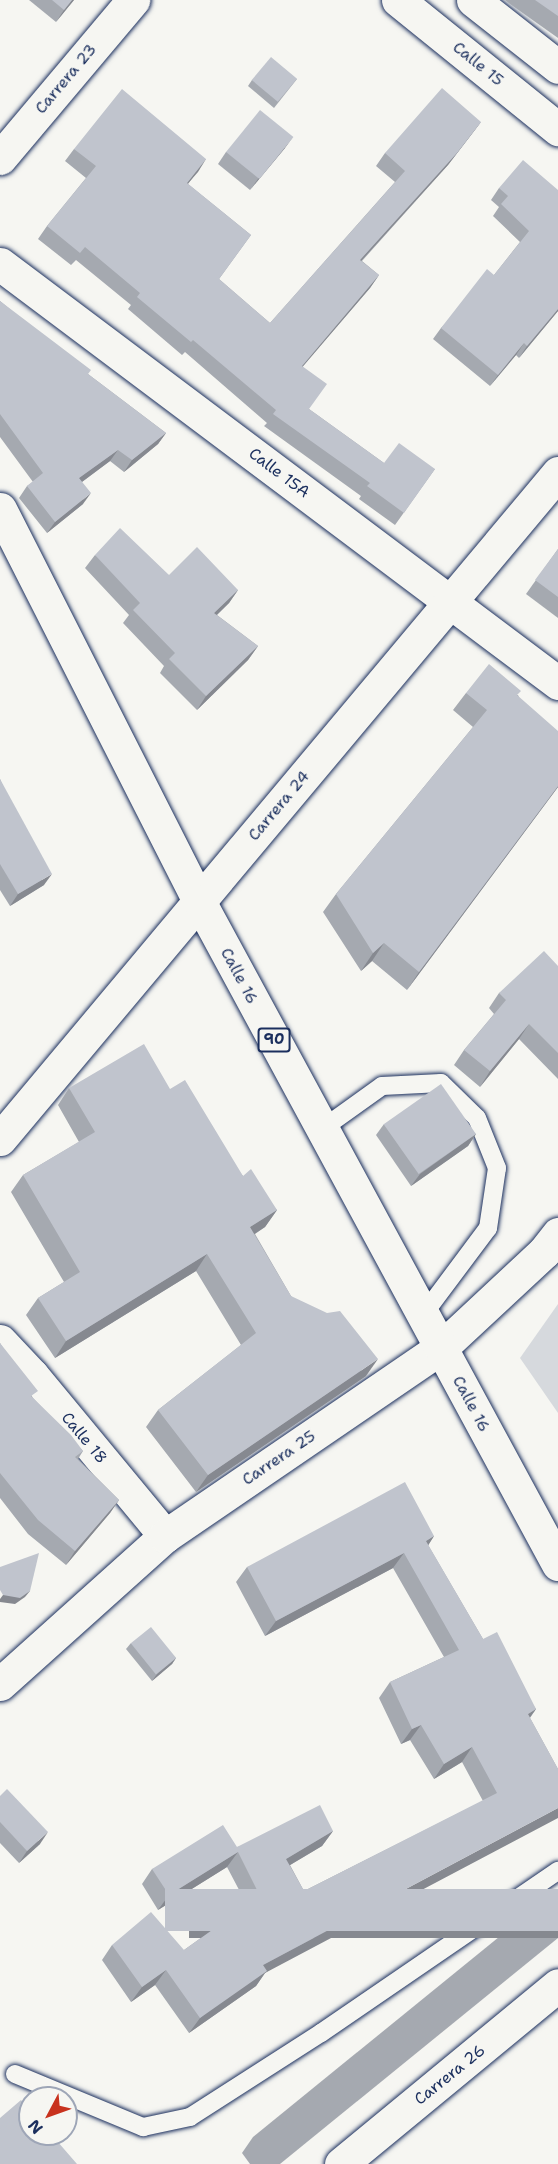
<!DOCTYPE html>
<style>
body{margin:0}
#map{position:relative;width:558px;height:2164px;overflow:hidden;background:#f6f6f2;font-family:"Shantell Sans",sans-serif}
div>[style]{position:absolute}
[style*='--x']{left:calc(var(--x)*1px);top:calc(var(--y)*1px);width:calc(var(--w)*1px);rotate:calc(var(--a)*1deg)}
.green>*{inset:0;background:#d6d9dd}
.roads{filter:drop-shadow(0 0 2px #1b2f5e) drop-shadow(0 0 2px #1b2f5e)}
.service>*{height:18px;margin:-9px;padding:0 9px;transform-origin:9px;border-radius:9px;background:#f6f6f2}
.minor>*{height:33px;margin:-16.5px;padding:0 16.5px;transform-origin:16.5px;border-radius:16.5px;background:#f6f6f2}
.trunk>*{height:33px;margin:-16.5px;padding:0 16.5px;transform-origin:16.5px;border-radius:16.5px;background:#f6f6f2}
.wall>*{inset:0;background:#a5a9b0}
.shaded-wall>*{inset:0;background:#868990;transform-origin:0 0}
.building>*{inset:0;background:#c0c4cd;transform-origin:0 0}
span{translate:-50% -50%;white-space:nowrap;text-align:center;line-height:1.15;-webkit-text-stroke:4.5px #f6f6f2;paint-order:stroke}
.shield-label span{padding:2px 4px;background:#f6f6f2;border:2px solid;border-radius:4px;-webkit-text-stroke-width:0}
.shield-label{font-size:15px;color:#1b2f5e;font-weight:700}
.street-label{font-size:16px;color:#1b2f5e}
.north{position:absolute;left:18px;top:2086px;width:60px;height:60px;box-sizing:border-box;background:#f6f6f2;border:2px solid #9ea6b7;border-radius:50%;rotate:229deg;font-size:16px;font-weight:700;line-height:24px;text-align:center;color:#1b2f5e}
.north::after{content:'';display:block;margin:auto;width:21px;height:27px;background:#c8321e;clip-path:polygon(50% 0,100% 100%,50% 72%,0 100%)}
</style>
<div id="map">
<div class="green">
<i style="clip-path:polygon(558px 1304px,558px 1413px,520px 1358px)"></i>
</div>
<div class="roads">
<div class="service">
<i style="--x:322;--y:1129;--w:74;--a:-35.6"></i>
<i style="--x:382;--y:1086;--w:59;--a:-2.9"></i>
<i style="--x:441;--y:1083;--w:50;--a:44.2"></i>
<i style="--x:477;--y:1118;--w:54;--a:68.2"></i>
<i style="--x:497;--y:1168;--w:61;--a:98.5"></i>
<i style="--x:488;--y:1228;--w:109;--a:126.8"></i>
<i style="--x:15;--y:2074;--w:139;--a:22.5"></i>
<i style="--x:143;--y:2127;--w:48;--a:-12"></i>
<i style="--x:190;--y:2117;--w:156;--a:-32.7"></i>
<i style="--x:321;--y:2033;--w:287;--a:-34.4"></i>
</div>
<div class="minor">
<i style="--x:398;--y:0;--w:206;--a:38.9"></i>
<i style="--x:473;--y:0;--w:108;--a:38.2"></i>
<i style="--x:0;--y:158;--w:207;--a:-49.9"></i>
<i style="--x:0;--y:264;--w:698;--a:36.9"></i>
<i style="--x:0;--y:1139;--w:869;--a:-50.04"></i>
<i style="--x:0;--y:1341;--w:47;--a:46.7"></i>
<i style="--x:32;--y:1375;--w:209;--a:50.4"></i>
<i style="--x:0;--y:1684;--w:222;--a:-41.9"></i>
<i style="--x:165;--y:1536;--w:334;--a:-34.3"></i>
<i style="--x:441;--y:1348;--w:141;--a:-43"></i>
<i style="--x:544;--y:1252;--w:23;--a:-52"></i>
<i style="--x:341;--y:2164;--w:281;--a:-39.5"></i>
</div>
<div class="trunk">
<i style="--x:0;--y:509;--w:440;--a:63.1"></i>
<i style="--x:199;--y:901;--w:754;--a:61.57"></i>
</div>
</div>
<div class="wall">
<i style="clip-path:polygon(29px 0,74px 0,56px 22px)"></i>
<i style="clip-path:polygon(505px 0,558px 0,558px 38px,510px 4px)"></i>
<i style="clip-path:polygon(297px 79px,274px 108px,248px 86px,252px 80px)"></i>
<i style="clip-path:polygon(481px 122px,448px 165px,362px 261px,379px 275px,370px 288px,303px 366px,309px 409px,384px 463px,435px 469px,395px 525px,359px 499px,361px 496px,264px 426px,267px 423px,185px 352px,182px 355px,128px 309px,131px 305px,76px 260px,71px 265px,38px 239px,47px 226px,86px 178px,65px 161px,74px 149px,206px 159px,188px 184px,251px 235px,219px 279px,270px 323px,395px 182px,376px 166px,385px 153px)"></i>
<i style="clip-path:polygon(285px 148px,250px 190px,218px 164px,226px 152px)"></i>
<i style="clip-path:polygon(499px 188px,558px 190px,558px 311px,519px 358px,516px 355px,490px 386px,433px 339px,441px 328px,494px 275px,520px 242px,493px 216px,499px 207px,491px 200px)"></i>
<i style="clip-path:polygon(0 301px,88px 374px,166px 433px,158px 444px,124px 472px,110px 461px,82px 482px,83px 504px,47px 533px,19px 498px,27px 486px,33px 482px,0 437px)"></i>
<i style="clip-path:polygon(558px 549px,558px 618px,526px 594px)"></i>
<i style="clip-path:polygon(95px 555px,169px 575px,238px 590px,229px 603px,217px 615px,258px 646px,248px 660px,197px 710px,160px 673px,164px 666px,123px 623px,129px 615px,85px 568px)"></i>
<i style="clip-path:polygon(466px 693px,518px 695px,558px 787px,407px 990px,372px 961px,361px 971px,323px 912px,336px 894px,473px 727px,453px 710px)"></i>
<i style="clip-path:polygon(0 779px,44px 885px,10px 906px,0 890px)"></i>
<i style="clip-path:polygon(558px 966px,558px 1079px,519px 1039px,480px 1087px,454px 1065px,464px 1050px,494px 1014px,489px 1008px,499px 993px)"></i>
<i style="clip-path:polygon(69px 1088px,170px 1089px,243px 1176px,277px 1210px,265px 1227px,255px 1234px,291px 1296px,366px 1376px,196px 1492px,146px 1427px,158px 1410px,241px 1345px,196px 1271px,55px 1358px,26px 1315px,38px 1298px,64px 1282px,11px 1192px,23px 1175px,79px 1142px,58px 1105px)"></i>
<i style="clip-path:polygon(384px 1124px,476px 1134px,468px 1146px,411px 1186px,376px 1135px)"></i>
<i style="clip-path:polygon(0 1343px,33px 1398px,83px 1451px,78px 1459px,119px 1500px,110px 1513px,66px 1565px,28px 1534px,0 1498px)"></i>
<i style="clip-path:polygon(434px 1536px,428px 1545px,483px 1639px,536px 1709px,530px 1718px,558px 1769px,265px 1973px,256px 1986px,189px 2033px,155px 1985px,131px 2002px,102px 1960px,112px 1945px,184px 1950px,247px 1905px,227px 1867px,158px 1910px,142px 1884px,152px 1869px,237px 1847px,333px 1831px,322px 1846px,290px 1865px,304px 1891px,483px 1801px,462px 1762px,434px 1779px,410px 1740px,401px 1744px,379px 1698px,390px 1682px,444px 1657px,393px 1568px,265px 1636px,236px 1582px,247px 1567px)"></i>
<i style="clip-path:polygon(131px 1643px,176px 1658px,172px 1664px,152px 1681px,126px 1649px)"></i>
<i style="clip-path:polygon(0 1796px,40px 1844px,19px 1863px,0 1843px)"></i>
<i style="clip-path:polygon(558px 1889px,558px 1938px,280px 2164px,250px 2164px,242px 2153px,253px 2137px)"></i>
</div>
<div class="shaded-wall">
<i style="clip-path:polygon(72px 0,74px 0,56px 22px,64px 10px)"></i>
<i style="clip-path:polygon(481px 122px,448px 165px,351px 272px,360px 260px)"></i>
<i style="clip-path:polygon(293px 137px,285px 148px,250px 190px,258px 179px)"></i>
<i style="clip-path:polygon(206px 159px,198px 172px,178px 195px,187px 183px)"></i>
<i style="clip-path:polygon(379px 275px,370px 288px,293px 378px,302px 366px)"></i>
<i style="clip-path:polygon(558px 309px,558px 311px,519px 358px,527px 346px)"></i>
<i style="clip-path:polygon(524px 343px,516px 355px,490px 386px,498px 375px)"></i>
<i style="clip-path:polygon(166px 433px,158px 444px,124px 472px,132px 460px)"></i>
<i style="clip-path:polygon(118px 450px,110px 461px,71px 490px,79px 478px)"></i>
<i style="clip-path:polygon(91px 493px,83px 504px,47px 533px,55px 522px)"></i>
<i style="clip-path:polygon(238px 590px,229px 603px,204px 627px,214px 613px)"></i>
<i style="clip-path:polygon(258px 646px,248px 660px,197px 710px,206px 696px)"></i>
<i style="clip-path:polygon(558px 786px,558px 787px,407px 990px,419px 972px)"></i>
<i style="clip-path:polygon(52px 874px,44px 885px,10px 906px,18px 894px)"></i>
<i style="clip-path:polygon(384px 943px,372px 961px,361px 971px,373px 953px)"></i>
<i style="clip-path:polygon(529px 1024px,519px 1039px,480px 1087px,490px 1071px)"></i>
<i style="clip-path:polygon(476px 1134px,468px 1146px,411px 1186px,420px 1174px)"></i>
<i style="clip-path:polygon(277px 1210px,265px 1227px,239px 1244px,250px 1227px)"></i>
<i style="clip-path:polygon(207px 1254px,196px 1271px,55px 1358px,66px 1341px)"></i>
<i style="clip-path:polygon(378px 1359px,366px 1376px,196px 1492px,208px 1475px)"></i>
<i style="clip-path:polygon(119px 1500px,110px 1513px,66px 1565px,75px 1551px)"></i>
<i style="clip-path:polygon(434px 1536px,424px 1552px,426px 1541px)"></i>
<i style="clip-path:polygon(404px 1553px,393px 1568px,265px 1636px,276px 1621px)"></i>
<i style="clip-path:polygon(30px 1591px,25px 1597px,15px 1604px,0 1602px,0 1599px,3px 1595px)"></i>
<i style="clip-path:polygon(176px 1658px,172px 1664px,152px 1681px,157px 1674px)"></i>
<i style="clip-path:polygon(536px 1709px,525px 1724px,528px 1714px)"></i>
<i style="clip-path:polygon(421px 1725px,410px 1740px,401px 1744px,412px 1729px)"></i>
<i style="clip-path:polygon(472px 1747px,462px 1762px,434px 1779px,444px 1764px)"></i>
<i style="clip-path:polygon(558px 1808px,558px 1818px,265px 1973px,256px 1986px,189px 2033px,200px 2018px,263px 1965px)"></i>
<i style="clip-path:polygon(333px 1831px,322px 1846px,275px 1874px,286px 1859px)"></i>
<i style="clip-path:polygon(48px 1832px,40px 1844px,19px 1863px,27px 1851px)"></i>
<i style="clip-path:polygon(238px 1852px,227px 1867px,158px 1910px,169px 1895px)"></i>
<i style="left:558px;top:1931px;width:7px;height:369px;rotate:90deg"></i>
<i style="clip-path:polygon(166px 1970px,155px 1985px,131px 2002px,142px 1987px)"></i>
</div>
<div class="building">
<i style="clip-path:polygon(52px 0,72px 0,64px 10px)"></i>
<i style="clip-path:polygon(535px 0,558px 0,558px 16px)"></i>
<i style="left:271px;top:57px;width:34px;height:30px;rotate:40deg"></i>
<i style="clip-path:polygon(442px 88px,481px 122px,457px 153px,360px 260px,379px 275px,302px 366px,327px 384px,309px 409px,384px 463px,399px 443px,435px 469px,404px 513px,367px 486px,370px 483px,273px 414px,276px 410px,193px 340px,191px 342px,137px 297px,140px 293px,85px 247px,80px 253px,47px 226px,96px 166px,74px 149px,122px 89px,206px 159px,187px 183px,251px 235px,219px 279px,270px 323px,405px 171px,385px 153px)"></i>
<i style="left:260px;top:110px;width:43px;height:54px;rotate:39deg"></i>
<i style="clip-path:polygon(523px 160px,558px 190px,558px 309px,527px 346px,524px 343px,498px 375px,441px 328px,487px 269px,494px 275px,529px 231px,501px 204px,508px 196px,499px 188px)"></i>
<i style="clip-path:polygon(0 301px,91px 370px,88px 374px,166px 433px,132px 460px,118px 450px,79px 478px,91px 493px,55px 522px,27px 486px,43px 473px,0 414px)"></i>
<i style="clip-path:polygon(120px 528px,169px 575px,197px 547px,238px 590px,214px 613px,258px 646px,206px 696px,169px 659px,175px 653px,133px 610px,140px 603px,95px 555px)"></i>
<i style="clip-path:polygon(558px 549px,558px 597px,535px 580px)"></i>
<i style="clip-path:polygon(489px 664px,521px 691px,517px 695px,558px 731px,558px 786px,419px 972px,384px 943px,373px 953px,336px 894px,487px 710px,466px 693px)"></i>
<i style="clip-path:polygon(0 779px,52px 874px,18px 894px,0 864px)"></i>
<i style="clip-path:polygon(544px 951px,558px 966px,558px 1053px,529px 1024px,490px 1071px,464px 1050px,506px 1000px,499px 993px)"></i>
<i style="clip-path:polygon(144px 1044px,170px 1089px,185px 1080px,243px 1176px,251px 1169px,277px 1210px,250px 1227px,291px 1296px,327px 1313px,340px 1311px,378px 1359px,208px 1475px,158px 1410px,256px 1333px,207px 1254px,66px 1341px,38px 1298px,80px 1272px,23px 1175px,95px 1132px,69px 1088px)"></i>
<i style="left:441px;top:1084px;width:61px;height:70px;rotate:55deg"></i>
<i style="clip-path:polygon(0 1343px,38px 1391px,31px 1396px,71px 1435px,83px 1451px,75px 1457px,119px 1500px,75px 1551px,38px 1520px,0 1473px)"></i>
<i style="clip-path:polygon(405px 1482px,434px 1536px,426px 1541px,483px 1639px,497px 1632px,536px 1709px,528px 1714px,558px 1769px,558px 1808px,263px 1965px,267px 1971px,200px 2018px,166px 1970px,142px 1987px,112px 1945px,151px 1912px,184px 1950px,260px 1896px,238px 1852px,169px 1895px,152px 1869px,223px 1825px,237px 1847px,320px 1805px,333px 1831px,286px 1859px,304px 1891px,497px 1793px,472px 1747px,444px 1764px,421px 1725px,412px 1729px,390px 1682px,459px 1650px,404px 1553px,276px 1621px,247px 1567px)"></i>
<i style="clip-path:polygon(39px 1553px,30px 1591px,20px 1598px,3px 1595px,0 1590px,0 1567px)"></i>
<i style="left:151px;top:1627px;width:40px;height:26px;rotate:51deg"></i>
<i style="clip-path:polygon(7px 1789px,48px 1832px,27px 1851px,0 1822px,0 1796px)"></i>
<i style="left:558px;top:1889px;width:42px;height:393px;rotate:90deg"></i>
<i style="clip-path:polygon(21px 2100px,30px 2110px,30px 2134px,51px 2134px,77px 2164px,0 2164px,0 2118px)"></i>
</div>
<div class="shield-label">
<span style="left:274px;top:1040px">90</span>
</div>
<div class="street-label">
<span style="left:478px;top:64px;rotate:39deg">Calle 15</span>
<span style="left:66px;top:79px;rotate:-50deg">Carrera 23</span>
<span style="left:279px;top:473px;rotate:37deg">Calle 15A</span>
<span style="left:279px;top:806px;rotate:-50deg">Carrera 24</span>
<span style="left:239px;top:976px;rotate:62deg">Calle 16</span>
<span style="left:471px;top:1404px;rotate:62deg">Calle 16</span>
<span style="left:84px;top:1438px;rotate:50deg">Calle 18</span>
<span style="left:279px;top:1458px;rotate:-34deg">Carrera 25</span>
<span style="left:450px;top:2075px;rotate:-39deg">Carrera 26</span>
</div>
<div class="north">N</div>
</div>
